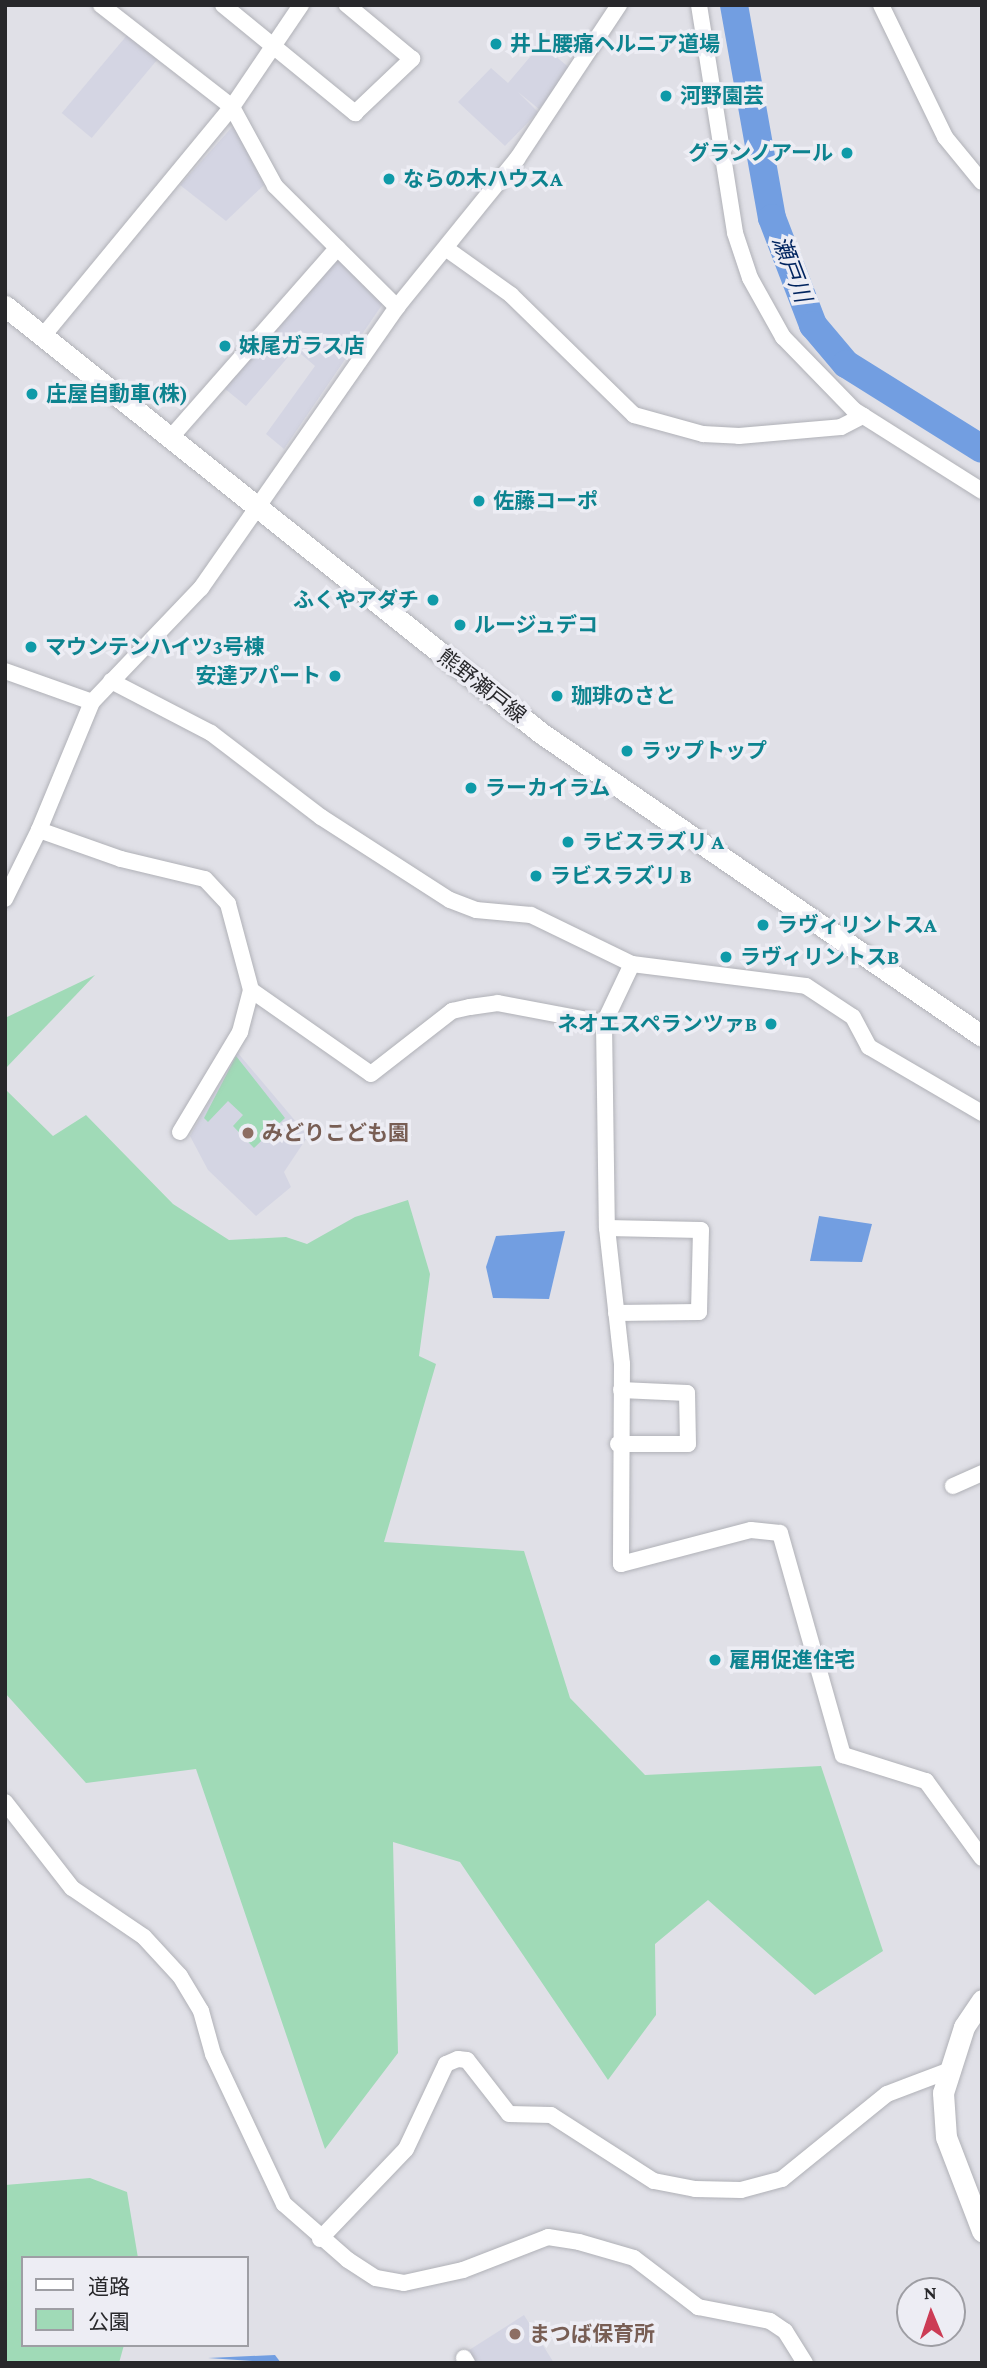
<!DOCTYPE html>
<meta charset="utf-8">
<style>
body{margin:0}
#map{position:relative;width:987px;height:2368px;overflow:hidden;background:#e0e0e7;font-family:"Crimson Pro","Noto Sans JP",serif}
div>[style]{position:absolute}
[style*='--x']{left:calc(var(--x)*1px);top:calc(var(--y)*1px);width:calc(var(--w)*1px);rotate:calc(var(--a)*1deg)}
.built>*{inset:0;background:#d4d5e3;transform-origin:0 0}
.green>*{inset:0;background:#a0dab7}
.water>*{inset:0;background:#729ee1}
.river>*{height:28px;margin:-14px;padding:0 14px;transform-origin:14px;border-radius:14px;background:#729ee1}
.roads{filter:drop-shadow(0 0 2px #b0b1b7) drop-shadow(0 0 2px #b0b1b7)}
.minor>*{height:16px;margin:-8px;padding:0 8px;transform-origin:8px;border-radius:8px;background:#fff}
.major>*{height:21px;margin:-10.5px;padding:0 10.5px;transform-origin:10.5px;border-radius:10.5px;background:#fff}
.dots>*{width:19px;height:19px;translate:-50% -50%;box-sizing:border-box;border:4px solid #ededf4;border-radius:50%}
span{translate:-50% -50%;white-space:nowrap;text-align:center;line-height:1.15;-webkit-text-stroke:7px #ededf4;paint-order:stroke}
.culture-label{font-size:21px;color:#0d838f;font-weight:700}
.left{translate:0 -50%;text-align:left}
.right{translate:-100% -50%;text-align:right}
.street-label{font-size:21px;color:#28282b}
.education-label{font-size:21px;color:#785e54;font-weight:700}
.water-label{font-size:23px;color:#00245f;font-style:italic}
.frame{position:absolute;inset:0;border:7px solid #28282b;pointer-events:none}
.legend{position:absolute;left:21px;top:2256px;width:228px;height:91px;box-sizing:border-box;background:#ededf4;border:2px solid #9e9ea4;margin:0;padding:9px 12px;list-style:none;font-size:21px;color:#28282b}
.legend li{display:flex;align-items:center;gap:14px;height:35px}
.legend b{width:35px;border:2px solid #9e9ea4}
.north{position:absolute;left:896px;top:2277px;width:70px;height:70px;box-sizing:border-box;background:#ededf4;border:2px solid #9e9ea4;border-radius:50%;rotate:358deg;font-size:19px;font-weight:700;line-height:28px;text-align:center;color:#28282b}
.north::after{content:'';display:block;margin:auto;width:24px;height:32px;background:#cc3c55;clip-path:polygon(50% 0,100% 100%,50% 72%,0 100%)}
</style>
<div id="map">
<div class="built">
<i style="left:128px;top:34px;width:39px;height:103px;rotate:40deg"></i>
<i style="clip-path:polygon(541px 44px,572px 70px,539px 109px,518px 92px,538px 112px,505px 146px,458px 102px,491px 68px,508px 83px)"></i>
<i style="clip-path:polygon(234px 125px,264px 185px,226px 221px,180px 185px)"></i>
<i style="clip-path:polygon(339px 257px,386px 299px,284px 449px,266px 434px,315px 366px,295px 349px,246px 406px,224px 388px)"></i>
<i style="clip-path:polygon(237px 1052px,308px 1136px,284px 1172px,291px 1187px,256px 1216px,208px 1170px,190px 1136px)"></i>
<i style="clip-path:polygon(524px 2315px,554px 2363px,472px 2363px,466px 2352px)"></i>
</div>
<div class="green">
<i style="clip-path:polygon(95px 975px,5px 1069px,5px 1018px)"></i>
<i style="clip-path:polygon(236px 1056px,285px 1118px,254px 1148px,233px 1126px,243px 1115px,228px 1101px,208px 1122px,204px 1118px)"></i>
<i style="clip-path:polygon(5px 1089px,53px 1136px,86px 1115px,173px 1204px,229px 1240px,286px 1237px,307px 1244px,355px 1217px,408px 1200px,430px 1274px,419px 1356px,436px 1364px,384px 1542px,524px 1551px,570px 1698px,645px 1775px,821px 1766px,883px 1951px,815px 1995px,708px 1900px,655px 1944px,656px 2015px,608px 2080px,460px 1862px,393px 1842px,398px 2053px,325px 2149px,196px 1769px,86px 1783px,5px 1693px)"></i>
<i style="clip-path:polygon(90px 2178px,127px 2192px,138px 2258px,23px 2258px,23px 2345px,124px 2345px,119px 2363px,5px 2363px,5px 2185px)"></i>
</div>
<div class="water">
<i style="clip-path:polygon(819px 1216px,872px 1224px,862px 1262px,810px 1261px)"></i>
<i style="clip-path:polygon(565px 1231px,549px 1299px,493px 1298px,486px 1267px,496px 1236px)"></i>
<i style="clip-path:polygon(275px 2355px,281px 2363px,208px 2358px)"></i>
</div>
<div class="river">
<i style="--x:734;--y:5;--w:216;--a:79.9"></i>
<i style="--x:772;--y:218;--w:115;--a:69"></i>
<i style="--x:813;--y:325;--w:51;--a:49.8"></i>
<i style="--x:846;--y:364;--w:160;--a:32"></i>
</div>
<div class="roads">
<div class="minor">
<i style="--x:101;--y:5;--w:166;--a:37.9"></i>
<i style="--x:232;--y:107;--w:90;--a:61.4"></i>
<i style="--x:275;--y:186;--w:172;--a:44.8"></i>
<i style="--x:223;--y:5;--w:171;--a:39.3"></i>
<i style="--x:355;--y:113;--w:79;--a:-43.5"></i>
<i style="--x:412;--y:59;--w:85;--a:-140.3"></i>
<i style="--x:699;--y:5;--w:231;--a:81"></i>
<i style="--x:735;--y:233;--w:47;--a:71.6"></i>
<i style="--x:750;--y:278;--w:68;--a:60.8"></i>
<i style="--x:783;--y:337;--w:102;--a:45.8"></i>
<i style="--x:854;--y:410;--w:151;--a:32.3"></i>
<i style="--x:881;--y:5;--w:147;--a:64.1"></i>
<i style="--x:945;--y:137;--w:58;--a:50.6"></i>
<i style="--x:448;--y:250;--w:77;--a:35.5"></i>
<i style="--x:511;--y:295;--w:172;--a:44.3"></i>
<i style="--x:634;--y:415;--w:72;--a:15.4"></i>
<i style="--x:703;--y:434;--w:36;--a:3"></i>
<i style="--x:739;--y:436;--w:102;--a:-5"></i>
<i style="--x:841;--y:427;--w:25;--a:-27"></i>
<i style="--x:43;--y:336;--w:297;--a:-50.5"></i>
<i style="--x:232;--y:107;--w:123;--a:-55.9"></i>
<i style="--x:173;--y:435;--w:249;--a:-48.7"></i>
<i style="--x:5;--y:671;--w:92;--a:19.6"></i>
<i style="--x:92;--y:702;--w:158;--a:-46.3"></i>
<i style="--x:201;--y:588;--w:343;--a:-55.1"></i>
<i style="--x:397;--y:307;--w:191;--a:-51"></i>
<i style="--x:517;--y:159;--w:185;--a:-56.5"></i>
<i style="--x:111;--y:681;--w:113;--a:27.5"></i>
<i style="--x:211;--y:733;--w:138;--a:37.4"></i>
<i style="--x:321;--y:817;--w:153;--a:32.8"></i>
<i style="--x:450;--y:900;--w:28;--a:21"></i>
<i style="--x:476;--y:910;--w:55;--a:5.2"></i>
<i style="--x:531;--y:915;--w:112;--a:25.9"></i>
<i style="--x:632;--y:964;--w:175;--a:7.2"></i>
<i style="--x:806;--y:986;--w:56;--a:33.4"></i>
<i style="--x:853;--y:1017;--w:34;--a:62"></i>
<i style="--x:869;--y:1047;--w:131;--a:30.3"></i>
<i style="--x:92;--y:702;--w:139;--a:112.5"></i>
<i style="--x:39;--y:830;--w:87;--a:19.5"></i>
<i style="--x:121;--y:859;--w:86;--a:13.4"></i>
<i style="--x:205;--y:879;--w:34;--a:47"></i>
<i style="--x:228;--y:904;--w:89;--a:75"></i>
<i style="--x:5;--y:899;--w:77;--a:-63.8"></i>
<i style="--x:632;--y:964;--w:65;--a:115.4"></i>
<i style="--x:604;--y:1023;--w:205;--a:89.2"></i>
<i style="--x:607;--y:1228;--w:137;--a:83.7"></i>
<i style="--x:622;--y:1364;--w:200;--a:90.3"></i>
<i style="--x:621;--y:1564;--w:134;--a:-14.7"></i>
<i style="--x:751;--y:1530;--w:29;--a:6"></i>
<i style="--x:780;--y:1533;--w:231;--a:74.2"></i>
<i style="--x:843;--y:1755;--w:87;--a:17.4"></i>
<i style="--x:926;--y:1781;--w:95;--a:54"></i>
<i style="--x:180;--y:1132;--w:117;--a:-59"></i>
<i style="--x:240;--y:1032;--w:43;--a:-75.3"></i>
<i style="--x:251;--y:990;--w:146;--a:35"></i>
<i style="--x:371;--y:1074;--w:103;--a:-37.9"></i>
<i style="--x:452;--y:1011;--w:18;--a:-13"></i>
<i style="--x:470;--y:1007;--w:28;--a:-8"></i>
<i style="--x:498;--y:1003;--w:108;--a:10.7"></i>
<i style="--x:607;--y:1228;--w:94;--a:1.2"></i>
<i style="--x:701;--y:1230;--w:82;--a:91.4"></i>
<i style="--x:699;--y:1312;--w:83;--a:179.3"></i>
<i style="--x:618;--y:1444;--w:70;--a:0"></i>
<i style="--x:688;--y:1444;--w:51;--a:-91.1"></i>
<i style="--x:687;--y:1393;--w:66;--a:-177.4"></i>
<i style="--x:953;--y:1486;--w:32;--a:-24"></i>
<i style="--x:5;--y:1802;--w:109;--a:52.1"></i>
<i style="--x:72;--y:1888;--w:87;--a:34.2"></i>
<i style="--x:144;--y:1937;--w:53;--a:47.3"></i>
<i style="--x:180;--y:1976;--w:41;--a:59"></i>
<i style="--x:201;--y:2011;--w:45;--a:74.4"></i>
<i style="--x:213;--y:2054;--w:166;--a:64.7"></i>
<i style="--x:284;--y:2204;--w:85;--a:41.2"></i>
<i style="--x:348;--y:2260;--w:33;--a:33"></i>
<i style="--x:376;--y:2278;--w:28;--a:10"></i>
<i style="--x:404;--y:2283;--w:60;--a:-12.4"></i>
<i style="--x:463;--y:2270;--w:91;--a:-21.2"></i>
<i style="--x:548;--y:2237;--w:31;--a:9"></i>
<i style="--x:579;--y:2242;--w:57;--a:16.2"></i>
<i style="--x:634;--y:2258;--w:81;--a:37.4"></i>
<i style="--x:698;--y:2307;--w:73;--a:11"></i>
<i style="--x:770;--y:2321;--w:18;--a:34"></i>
<i style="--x:785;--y:2331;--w:38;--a:58"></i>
<i style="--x:320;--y:2239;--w:124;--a:-46.3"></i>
<i style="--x:406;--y:2149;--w:94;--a:-64.8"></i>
<i style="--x:446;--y:2064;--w:13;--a:-23"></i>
<i style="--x:458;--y:2059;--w:9;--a:6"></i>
<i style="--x:467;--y:2060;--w:68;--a:52.1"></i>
<i style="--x:509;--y:2114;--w:42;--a:1.4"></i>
<i style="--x:551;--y:2115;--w:122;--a:32.7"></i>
<i style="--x:654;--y:2181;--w:42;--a:11"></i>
<i style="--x:695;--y:2189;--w:46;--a:1.2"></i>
<i style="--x:741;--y:2190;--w:42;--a:-15"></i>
<i style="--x:782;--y:2179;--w:135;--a:-39"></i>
<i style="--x:887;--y:2094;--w:62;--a:-20.8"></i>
<i style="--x:464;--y:2358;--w:6;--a:59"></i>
</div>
<div class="major">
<i style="--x:5;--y:306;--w:685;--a:38.54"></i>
<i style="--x:541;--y:733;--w:535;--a:34.49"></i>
<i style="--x:982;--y:2000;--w:32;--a:124"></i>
<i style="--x:964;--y:2027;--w:69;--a:107.7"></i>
<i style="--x:943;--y:2093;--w:44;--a:86.1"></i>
<i style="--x:946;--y:2137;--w:101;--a:69"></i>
</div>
</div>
<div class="dots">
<i style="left:496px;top:44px;background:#0f9aa8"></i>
<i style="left:666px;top:96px;background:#0f9aa8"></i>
<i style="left:847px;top:153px;background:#0f9aa8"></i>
<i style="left:389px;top:179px;background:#0f9aa8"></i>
<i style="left:225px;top:346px;background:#0f9aa8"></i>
<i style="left:32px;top:394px;background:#0f9aa8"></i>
<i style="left:479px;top:501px;background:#0f9aa8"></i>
<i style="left:433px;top:600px;background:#0f9aa8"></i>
<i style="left:460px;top:625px;background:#0f9aa8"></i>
<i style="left:31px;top:647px;background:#0f9aa8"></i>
<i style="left:335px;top:676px;background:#0f9aa8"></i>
<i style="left:557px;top:696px;background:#0f9aa8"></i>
<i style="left:627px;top:751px;background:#0f9aa8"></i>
<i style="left:471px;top:788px;background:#0f9aa8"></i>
<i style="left:568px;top:842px;background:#0f9aa8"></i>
<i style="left:536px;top:876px;background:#0f9aa8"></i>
<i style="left:763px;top:925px;background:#0f9aa8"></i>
<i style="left:726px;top:957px;background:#0f9aa8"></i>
<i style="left:771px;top:1024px;background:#0f9aa8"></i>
<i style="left:248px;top:1133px;background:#8d6e63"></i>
<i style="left:715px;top:1660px;background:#0f9aa8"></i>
<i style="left:515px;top:2334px;background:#8d6e63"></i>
</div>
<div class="culture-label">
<span class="left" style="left:510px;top:44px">井上腰痛ヘルニア道場</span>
<span class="left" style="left:680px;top:96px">河野園芸</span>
<span class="right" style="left:833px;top:153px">グランノアール</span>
<span class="left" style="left:403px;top:179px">ならの木ハウスA</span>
<span class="left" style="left:239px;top:346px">妹尾ガラス店</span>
<span class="left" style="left:46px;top:394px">庄屋自動車(株)</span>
<span class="left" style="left:493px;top:501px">佐藤コーポ</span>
<span class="right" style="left:419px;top:600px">ふくやアダチ</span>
<span class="left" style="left:474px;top:625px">ルージュデコ</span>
<span class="left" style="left:45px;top:647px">マウンテンハイツ3号棟</span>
<span class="right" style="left:321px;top:676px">安達アパート</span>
<span class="left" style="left:571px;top:696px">珈琲のさと</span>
<span class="left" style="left:641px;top:751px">ラップトップ</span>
<span class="left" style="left:485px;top:788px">ラーカイラム</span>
<span class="left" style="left:582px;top:842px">ラビスラズリ A</span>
<span class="left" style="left:550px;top:876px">ラビスラズリ B</span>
<span class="left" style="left:777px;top:925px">ラヴィリントスA</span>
<span class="left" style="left:740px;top:957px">ラヴィリントスB</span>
<span class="right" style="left:757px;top:1024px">ネオエスペランツァB</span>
<span class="left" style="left:729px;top:1660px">雇用促進住宅</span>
</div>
<div class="street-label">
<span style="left:482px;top:686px;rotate:38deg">熊野瀬戸線</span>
</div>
<div class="education-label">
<span class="left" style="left:262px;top:1133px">みどりこども園</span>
<span class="left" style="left:529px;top:2334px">まつば保育所</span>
</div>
<div class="water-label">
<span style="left:792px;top:269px;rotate:69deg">瀬戸川</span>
</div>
<div class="frame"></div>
<ul class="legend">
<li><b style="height:9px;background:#fff"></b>道路</li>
<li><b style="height:19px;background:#a0dab7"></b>公園</li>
</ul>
<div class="north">N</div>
</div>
